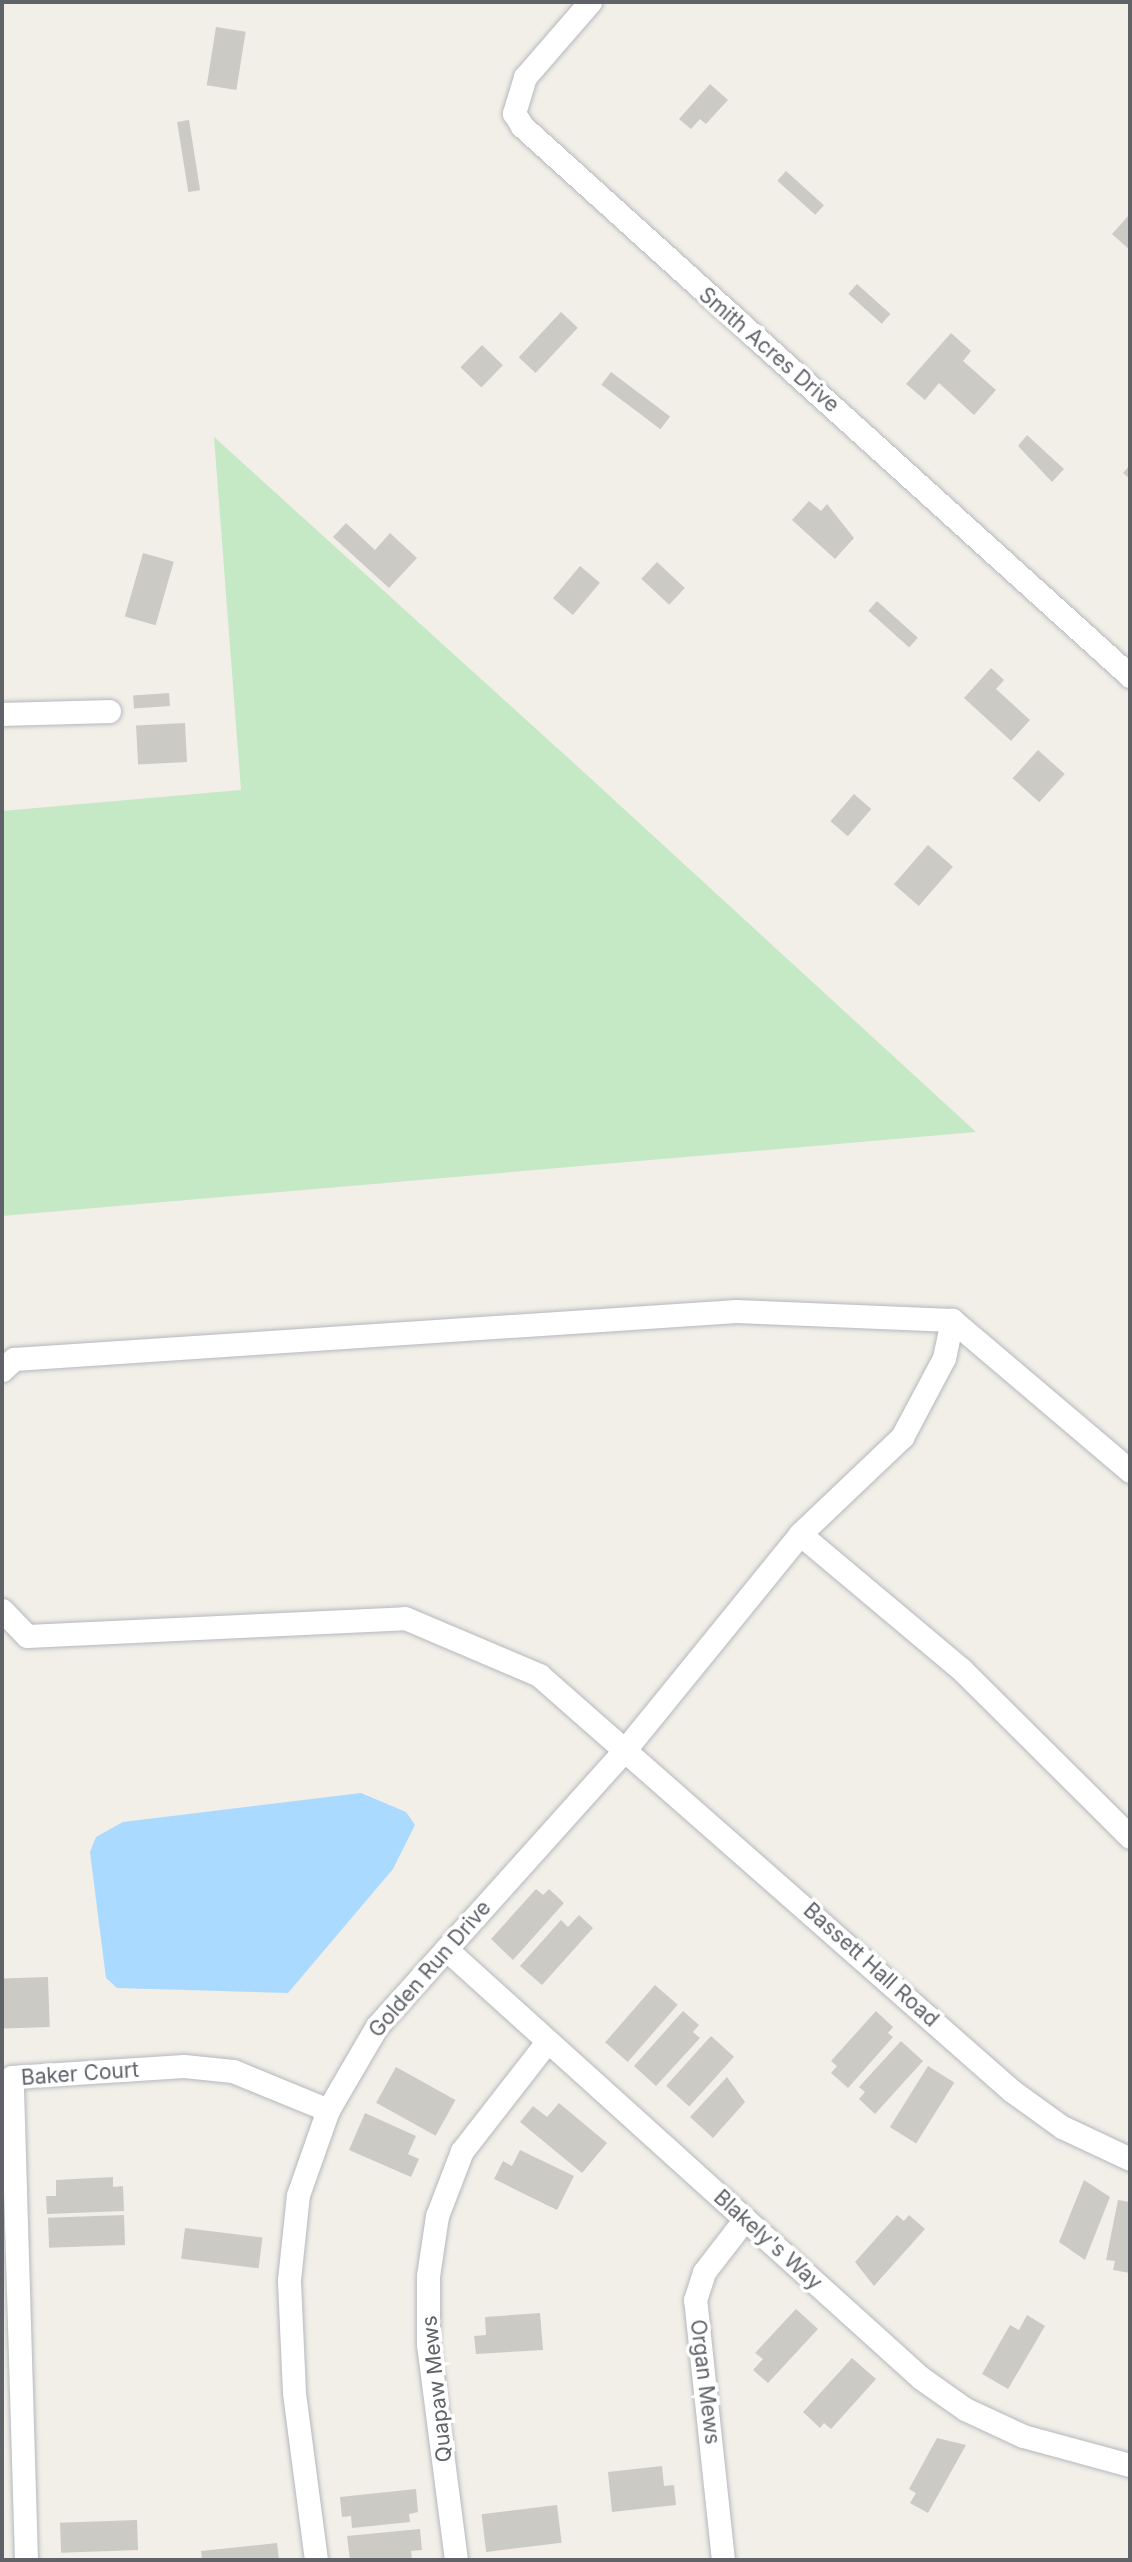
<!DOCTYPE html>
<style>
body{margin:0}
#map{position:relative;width:1132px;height:2562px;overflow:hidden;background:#f1efe8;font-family:Inter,sans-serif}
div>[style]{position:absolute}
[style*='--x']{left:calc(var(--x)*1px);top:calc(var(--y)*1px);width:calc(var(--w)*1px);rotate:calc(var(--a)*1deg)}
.green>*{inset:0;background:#c5e8c5}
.water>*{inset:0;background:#aadaff}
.building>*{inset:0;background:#cccac5;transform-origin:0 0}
.roads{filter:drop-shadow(0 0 2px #b5b8bc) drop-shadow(0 0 2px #b5b8bc)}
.street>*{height:23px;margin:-11.5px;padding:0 11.5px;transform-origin:11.5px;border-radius:11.5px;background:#fff}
span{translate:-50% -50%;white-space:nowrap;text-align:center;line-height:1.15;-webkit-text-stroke:7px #fff;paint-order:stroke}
.street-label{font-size:21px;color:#5f6368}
.frame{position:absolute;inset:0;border:4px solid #5f6368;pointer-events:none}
</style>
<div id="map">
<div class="green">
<i style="clip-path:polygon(214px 437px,576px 765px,976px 1132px,2px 1216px,2px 811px,241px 790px)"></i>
</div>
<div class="water">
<i style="clip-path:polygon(361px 1793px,406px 1812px,415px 1825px,393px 1869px,288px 1993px,117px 1988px,106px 1978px,90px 1852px,96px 1837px,123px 1822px)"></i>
</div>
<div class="building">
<i style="left:216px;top:27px;width:30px;height:59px;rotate:9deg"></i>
<i style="clip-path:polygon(710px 84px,728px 100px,706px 124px,700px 119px,691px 129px,679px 119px)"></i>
<i style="left:189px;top:120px;width:71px;height:12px;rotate:81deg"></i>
<i style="left:786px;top:171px;width:51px;height:13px;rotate:42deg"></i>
<i style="clip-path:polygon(1130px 214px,1130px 250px,1112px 234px)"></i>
<i style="left:857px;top:284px;width:45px;height:13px;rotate:42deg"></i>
<i style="left:561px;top:312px;width:23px;height:62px;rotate:43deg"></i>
<i style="clip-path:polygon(951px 333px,971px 351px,963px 361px,996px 390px,974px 415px,939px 383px,925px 400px,906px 384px)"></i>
<i style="left:482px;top:345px;width:29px;height:31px;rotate:44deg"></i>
<i style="left:611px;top:372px;width:74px;height:16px;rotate:37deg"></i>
<i style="clip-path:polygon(1027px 435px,1064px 469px,1052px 482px,1018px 446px)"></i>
<i style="clip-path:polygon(1130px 465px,1130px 479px,1123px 473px)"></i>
<i style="clip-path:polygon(809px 501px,821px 511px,827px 504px,854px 538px,835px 559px,792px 520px)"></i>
<i style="clip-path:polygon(346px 523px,375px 550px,390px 533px,417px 558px,389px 588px,333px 537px)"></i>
<i style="left:143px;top:553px;width:32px;height:66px;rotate:16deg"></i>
<i style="left:657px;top:562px;width:38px;height:23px;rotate:43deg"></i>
<i style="left:580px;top:566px;width:26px;height:42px;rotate:40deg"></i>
<i style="left:877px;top:601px;width:55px;height:13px;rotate:42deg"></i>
<i style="clip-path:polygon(991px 668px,1004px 680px,996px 689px,1030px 720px,1011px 741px,964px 698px)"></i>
<i style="left:169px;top:693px;width:13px;height:36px;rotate:86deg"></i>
<i style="left:185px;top:723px;width:39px;height:49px;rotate:87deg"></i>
<i style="left:1038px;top:750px;width:36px;height:38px;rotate:42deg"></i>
<i style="left:854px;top:794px;width:23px;height:36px;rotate:41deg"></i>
<i style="left:928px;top:845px;width:33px;height:52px;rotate:41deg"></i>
<i style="clip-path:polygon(536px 1889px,543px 1895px,549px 1889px,564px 1903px,513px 1960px,491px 1939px)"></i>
<i style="clip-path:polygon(579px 1915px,593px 1928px,542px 1985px,520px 1966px,561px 1920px,568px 1927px)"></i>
<i style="left:48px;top:1977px;width:50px;height:46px;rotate:88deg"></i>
<i style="left:655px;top:1985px;width:30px;height:76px;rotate:41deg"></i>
<i style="clip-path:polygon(683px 2011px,699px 2025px,693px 2032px,700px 2038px,656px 2086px,634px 2066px)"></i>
<i style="clip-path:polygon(876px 2011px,893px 2027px,888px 2033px,893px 2037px,848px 2088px,831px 2073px,837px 2066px,831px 2061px)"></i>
<i style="left:711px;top:2036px;width:31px;height:67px;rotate:42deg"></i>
<i style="clip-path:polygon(901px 2041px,923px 2061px,875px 2114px,859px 2099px,865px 2092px,859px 2087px)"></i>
<i style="left:928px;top:2066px;width:31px;height:72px;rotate:32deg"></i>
<i style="left:396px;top:2067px;width:68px;height:41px;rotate:29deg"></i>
<i style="clip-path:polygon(727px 2077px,745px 2102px,713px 2138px,690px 2117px)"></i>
<i style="clip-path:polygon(559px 2103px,607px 2143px,582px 2173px,520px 2122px,533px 2106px,547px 2117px)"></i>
<i style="clip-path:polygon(365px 2113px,416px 2136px,408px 2154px,419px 2159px,411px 2177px,349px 2150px)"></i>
<i style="clip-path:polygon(520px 2150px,574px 2176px,557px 2210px,494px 2179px,503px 2161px,512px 2166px)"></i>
<i style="clip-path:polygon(113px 2177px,113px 2187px,123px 2186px,124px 2211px,47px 2214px,46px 2196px,56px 2196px,56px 2180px)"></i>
<i style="clip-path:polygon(1084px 2180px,1110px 2197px,1085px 2260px,1059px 2242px)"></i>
<i style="clip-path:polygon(1118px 2200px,1130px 2202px,1130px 2273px,1113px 2270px,1115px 2261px,1106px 2260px)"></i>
<i style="left:124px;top:2215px;width:30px;height:76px;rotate:88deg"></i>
<i style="clip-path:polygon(897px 2215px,904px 2221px,909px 2215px,925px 2229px,874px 2286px,855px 2262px)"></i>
<i style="left:185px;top:2228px;width:78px;height:31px;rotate:7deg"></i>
<i style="clip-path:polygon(796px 2309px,818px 2329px,768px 2383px,753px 2370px,763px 2359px,755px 2353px)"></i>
<i style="clip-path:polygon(540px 2313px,543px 2350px,476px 2354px,474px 2336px,486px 2335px,485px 2317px)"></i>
<i style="clip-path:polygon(1027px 2315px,1045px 2326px,1008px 2389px,982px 2374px,1010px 2325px,1019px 2330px)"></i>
<i style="clip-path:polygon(852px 2358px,876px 2379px,831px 2429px,824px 2423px,820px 2428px,803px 2412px)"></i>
<i style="clip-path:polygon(937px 2438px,966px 2445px,928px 2513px,910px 2503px,916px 2493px,909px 2489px)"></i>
<i style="clip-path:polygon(662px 2466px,664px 2486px,674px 2485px,676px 2505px,612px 2512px,608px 2472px)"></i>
<i style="clip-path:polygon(416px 2489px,418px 2512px,409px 2514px,410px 2522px,352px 2528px,351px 2516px,342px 2517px,340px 2497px)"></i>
<i style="left:557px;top:2505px;width:38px;height:76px;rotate:83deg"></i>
<i style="left:137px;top:2520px;width:30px;height:77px;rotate:88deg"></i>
<i style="clip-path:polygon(420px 2529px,422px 2550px,411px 2551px,412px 2560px,350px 2560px,347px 2536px)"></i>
<i style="clip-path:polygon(277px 2543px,279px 2560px,202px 2560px,201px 2551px)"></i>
</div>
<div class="roads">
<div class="street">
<i style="--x:590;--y:2;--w:99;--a:130.9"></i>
<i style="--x:525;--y:77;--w:38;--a:107"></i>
<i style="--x:514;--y:113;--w:15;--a:58"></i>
<i style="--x:522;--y:126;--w:820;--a:42.13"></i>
<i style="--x:2;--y:714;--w:107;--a:-1.6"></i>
<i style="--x:2;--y:1370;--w:16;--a:-43"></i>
<i style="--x:14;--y:1359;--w:724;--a:-3.8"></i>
<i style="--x:736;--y:1311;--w:216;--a:2.4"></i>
<i style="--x:952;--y:1320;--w:233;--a:40.3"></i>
<i style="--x:800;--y:1534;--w:210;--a:40"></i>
<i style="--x:961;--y:1669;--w:238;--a:44.8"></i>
<i style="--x:2;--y:1610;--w:36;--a:46"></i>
<i style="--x:27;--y:1636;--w:378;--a:-2.7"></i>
<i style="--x:405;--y:1618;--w:146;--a:23"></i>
<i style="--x:539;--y:1675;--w:630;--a:41.33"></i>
<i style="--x:1012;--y:2091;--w:62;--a:35.8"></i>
<i style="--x:1062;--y:2127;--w:75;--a:25.2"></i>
<i style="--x:446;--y:1949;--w:640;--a:42.09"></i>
<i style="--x:921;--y:2378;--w:54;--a:35.2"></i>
<i style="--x:965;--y:2409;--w:64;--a:25"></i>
<i style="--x:1023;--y:2436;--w:111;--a:15.2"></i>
<i style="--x:26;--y:2560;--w:483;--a:-91.7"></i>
<i style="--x:12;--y:2077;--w:172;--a:-3.7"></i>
<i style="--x:184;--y:2066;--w:49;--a:5.8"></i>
<i style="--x:233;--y:2071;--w:103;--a:22.3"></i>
<i style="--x:316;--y:2560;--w:169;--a:-97.5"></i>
<i style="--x:294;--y:2392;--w:112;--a:-92.6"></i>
<i style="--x:289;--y:2280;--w:85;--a:-84"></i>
<i style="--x:298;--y:2195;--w:90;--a:-70.6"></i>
<i style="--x:328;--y:2110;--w:97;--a:-59.7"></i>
<i style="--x:377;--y:2026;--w:375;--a:-48.1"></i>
<i style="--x:627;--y:1747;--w:274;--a:-50.9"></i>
<i style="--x:800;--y:1534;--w:141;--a:-43.6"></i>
<i style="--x:902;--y:1437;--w:89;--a:-62"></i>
<i style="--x:944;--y:1358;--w:39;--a:-78"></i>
<i style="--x:456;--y:2560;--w:218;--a:-97.4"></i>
<i style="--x:428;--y:2344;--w:68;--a:-90"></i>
<i style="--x:428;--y:2276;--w:61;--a:-81.5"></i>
<i style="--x:437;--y:2216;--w:70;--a:-69"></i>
<i style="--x:462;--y:2151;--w:138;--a:-52.1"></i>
<i style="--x:723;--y:2560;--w:262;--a:-96.1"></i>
<i style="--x:695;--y:2300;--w:29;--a:-72"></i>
<i style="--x:704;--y:2272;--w:67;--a:-52.3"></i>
</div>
</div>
<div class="street-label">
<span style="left:769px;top:350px;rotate:41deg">Smith Acres Drive</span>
<span style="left:871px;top:1965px;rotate:42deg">Bassett Hall Road</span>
<span style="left:430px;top:1969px;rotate:-49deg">Golden Run Drive</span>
<span style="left:80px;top:2074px;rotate:-4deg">Baker Court</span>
<span style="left:768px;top:2240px;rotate:42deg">Blakely's Way</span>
<span style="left:705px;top:2382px;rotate:83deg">Organ Mews</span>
<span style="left:437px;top:2389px;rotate:-96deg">Quapaw Mews</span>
</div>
<div class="frame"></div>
</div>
